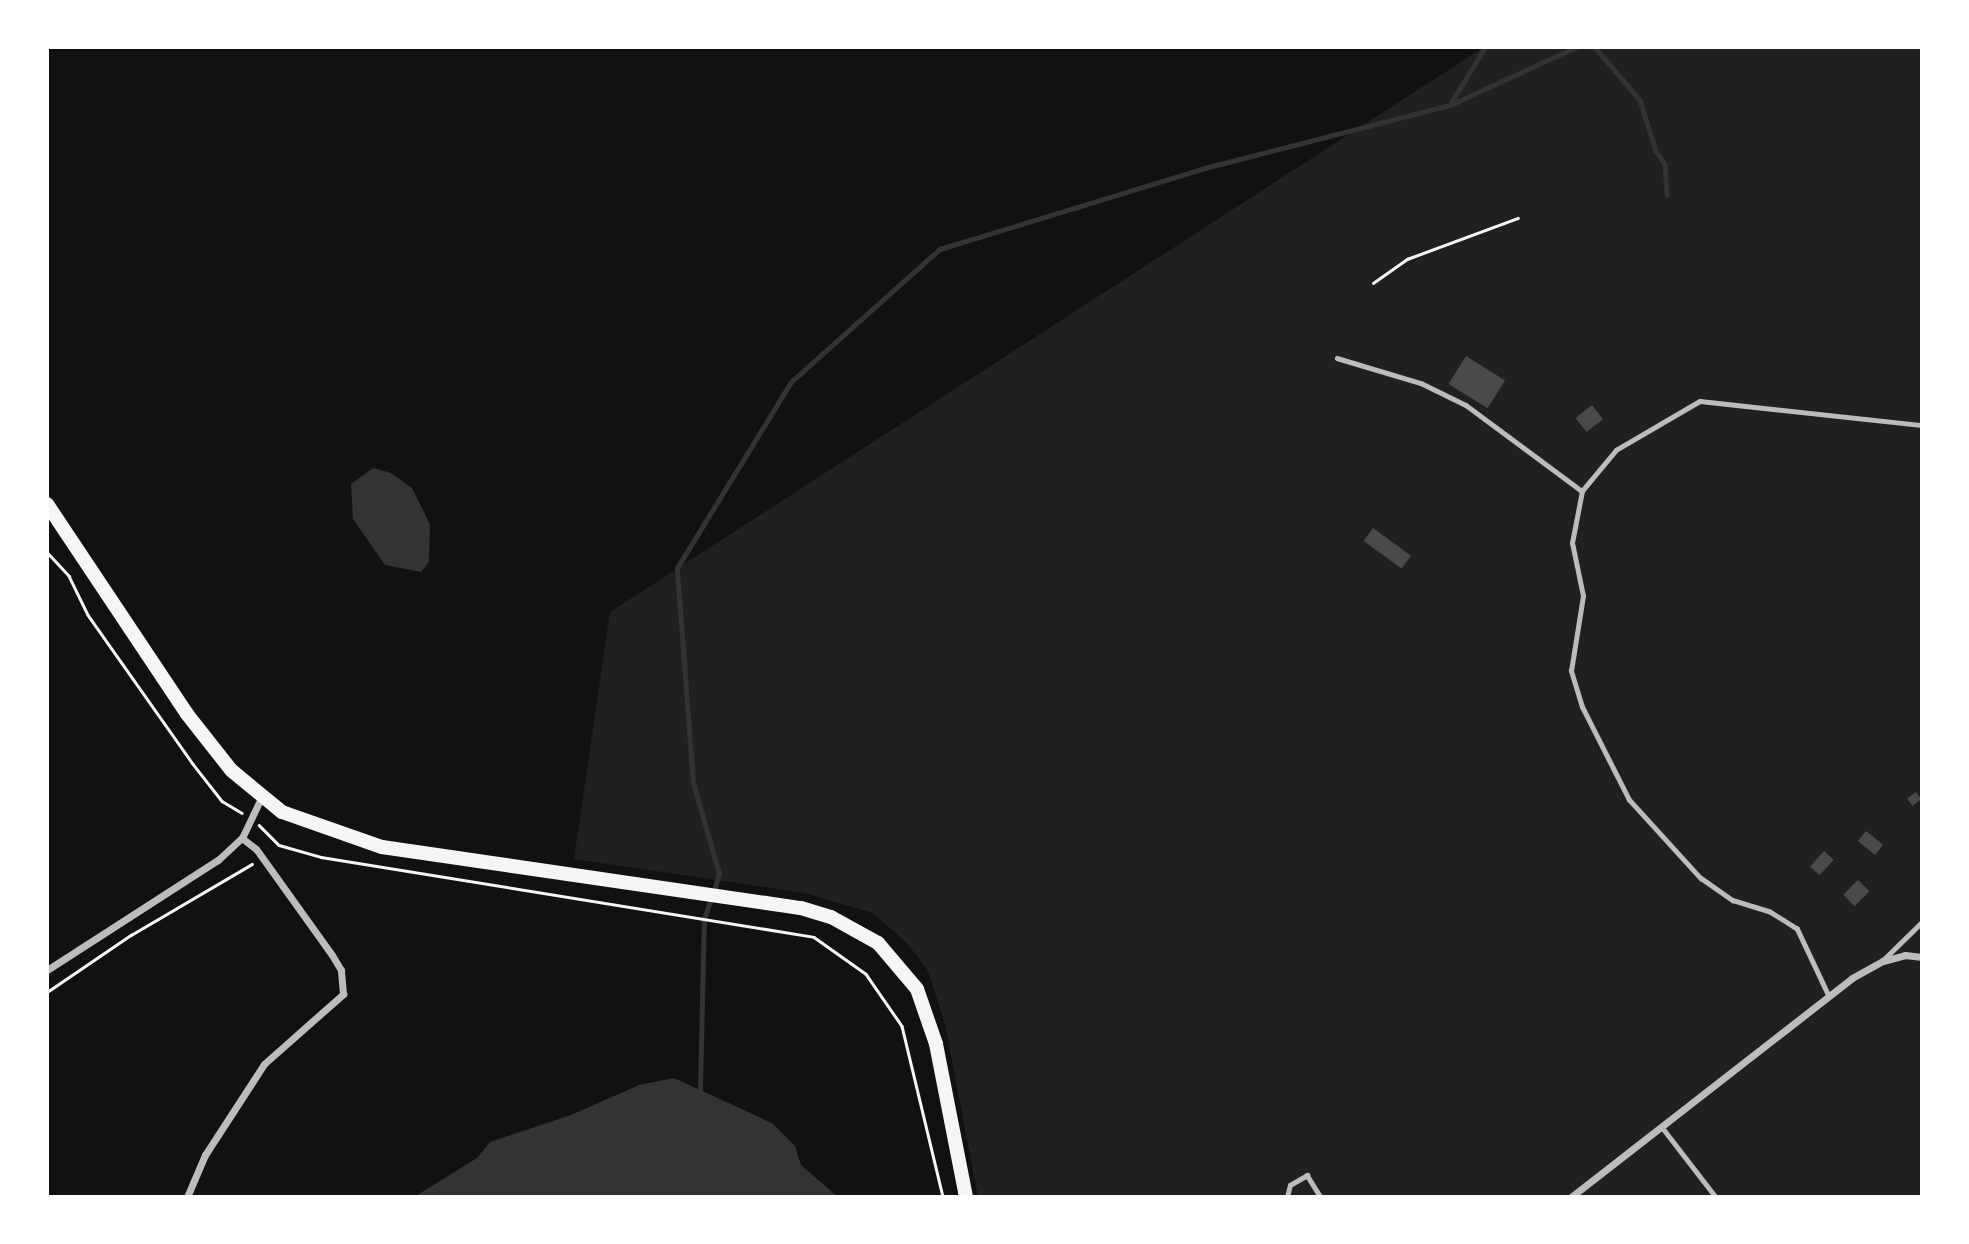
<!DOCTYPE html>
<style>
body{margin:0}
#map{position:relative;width:1969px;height:1244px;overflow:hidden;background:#111;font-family:Raleway,sans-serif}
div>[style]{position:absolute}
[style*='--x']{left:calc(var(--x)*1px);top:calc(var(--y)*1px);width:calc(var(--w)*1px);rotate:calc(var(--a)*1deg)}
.green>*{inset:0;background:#202020}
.water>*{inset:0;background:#333}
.stream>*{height:4.5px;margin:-2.25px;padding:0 2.25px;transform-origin:2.25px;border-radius:2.25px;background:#333}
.building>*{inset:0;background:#4a4a4a;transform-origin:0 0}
.path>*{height:2.5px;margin:-1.25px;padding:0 1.25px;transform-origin:1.25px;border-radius:1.25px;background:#f5f5f5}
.service>*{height:4.5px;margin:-2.25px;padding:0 2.25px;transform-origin:2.25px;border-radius:2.25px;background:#bcbcbc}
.minor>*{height:7px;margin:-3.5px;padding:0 3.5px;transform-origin:3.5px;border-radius:3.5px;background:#bcbcbc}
.secondary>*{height:14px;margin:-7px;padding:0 7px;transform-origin:7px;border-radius:7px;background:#f5f5f5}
span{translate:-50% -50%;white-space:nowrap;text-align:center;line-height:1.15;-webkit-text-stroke:5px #fff;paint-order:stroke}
.frame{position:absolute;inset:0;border:49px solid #fff;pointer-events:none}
</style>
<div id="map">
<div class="green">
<i style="clip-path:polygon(1484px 47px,1922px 47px,1922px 1197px,978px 1197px,945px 1024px,928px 971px,908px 944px,873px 913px,805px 893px,574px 859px,610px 612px)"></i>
</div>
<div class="water">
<i style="clip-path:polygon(373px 468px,391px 473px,412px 488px,424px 512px,430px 525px,429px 562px,421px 572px,385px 565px,353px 519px,351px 484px)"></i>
<i style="clip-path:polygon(674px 1078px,772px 1123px,795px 1146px,801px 1165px,838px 1197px,414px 1197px,477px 1158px,490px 1142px,571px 1115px,639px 1085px)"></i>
</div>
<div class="stream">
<i style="--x:1595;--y:47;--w:70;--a:49.7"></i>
<i style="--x:1640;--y:100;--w:53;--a:72.6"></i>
<i style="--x:1656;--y:151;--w:16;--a:55"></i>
<i style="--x:1665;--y:164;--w:31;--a:86"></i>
<i style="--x:1451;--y:103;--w:66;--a:-58.7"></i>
<i style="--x:714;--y:891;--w:18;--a:-74"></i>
<i style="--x:719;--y:874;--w:95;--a:-105.9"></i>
<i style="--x:693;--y:783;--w:216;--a:-94.3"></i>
<i style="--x:677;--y:568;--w:218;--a:-58.5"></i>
<i style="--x:791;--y:382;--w:200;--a:-41.8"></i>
<i style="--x:940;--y:249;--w:277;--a:-17"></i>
<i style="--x:1205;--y:168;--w:253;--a:-14.4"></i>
<i style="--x:1450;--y:105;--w:139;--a:-24.7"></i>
<i style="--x:700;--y:1090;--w:171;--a:-88.7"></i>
<i style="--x:704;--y:919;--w:21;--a:-71"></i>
</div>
<div class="building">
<i style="left:1466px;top:356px;width:46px;height:33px;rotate:32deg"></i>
<i style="left:1592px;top:405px;width:18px;height:21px;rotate:52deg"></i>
<i style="left:1373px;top:528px;width:47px;height:16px;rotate:36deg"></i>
<i style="left:1916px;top:792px;width:9px;height:11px;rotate:54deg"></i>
<i style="left:1866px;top:831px;width:22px;height:13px;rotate:39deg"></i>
<i style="left:1824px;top:851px;width:13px;height:21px;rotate:42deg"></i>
<i style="left:1858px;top:880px;width:16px;height:21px;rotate:45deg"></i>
</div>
<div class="path">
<i style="--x:1373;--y:283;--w:42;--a:-35.2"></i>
<i style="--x:1407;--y:259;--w:118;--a:-20.3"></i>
<i style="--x:47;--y:552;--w:33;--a:47"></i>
<i style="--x:69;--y:576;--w:43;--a:64"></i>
<i style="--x:88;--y:615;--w:182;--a:54.8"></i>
<i style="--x:193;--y:764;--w:47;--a:51.9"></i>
<i style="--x:222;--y:801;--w:23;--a:31"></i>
<i style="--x:259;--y:825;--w:28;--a:45"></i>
<i style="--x:279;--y:845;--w:44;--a:15.9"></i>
<i style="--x:321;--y:857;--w:499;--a:9.2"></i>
<i style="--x:814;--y:937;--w:64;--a:35.4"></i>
<i style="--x:866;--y:974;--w:63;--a:55.3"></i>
<i style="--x:902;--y:1026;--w:176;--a:76.5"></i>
<i style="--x:47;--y:992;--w:102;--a:-34.2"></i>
<i style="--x:131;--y:935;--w:140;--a:-30.4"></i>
</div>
<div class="service">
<i style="--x:1337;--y:358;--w:88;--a:16.6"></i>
<i style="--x:1421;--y:383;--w:50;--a:26.1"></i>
<i style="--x:1466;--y:405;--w:144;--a:36.6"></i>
<i style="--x:1883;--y:960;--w:54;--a:-44.3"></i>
<i style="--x:1828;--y:995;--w:73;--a:-115.2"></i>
<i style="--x:1797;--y:929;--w:32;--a:-148"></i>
<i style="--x:1770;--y:912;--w:39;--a:-163"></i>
<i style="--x:1733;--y:901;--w:39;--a:-145"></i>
<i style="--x:1701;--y:879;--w:107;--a:-132.3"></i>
<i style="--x:1629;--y:800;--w:104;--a:-116.8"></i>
<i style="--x:1582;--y:707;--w:38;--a:-107"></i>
<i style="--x:1571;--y:671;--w:76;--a:-80.9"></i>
<i style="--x:1583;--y:596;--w:54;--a:-101.7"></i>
<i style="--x:1572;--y:543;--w:53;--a:-79.1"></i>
<i style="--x:1582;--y:491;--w:53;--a:-50.3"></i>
<i style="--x:1616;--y:450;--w:97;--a:-30.3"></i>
<i style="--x:1700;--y:401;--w:223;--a:6.2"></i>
<i style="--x:1662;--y:1127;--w:88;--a:52.4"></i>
<i style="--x:1287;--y:1197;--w:12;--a:-76"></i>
<i style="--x:1290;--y:1185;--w:20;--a:-30"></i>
<i style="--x:1307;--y:1175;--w:26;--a:58"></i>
</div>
<div class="minor">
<i style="--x:47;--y:970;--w:203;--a:-32.8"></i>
<i style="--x:218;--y:860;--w:33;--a:-43"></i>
<i style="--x:242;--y:838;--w:47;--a:-64.5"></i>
<i style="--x:187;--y:1197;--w:46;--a:-66.8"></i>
<i style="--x:205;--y:1155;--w:108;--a:-57"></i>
<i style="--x:264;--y:1064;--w:106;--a:-41.5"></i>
<i style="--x:343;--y:994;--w:24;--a:-95"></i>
<i style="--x:341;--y:970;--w:17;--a:-121"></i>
<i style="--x:332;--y:955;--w:130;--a:-125.6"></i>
<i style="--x:256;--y:849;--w:18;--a:-142"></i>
<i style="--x:1571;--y:1197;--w:356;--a:-37.9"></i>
<i style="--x:1852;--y:978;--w:35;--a:-29"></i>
<i style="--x:1883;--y:961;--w:23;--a:-15"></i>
<i style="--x:1905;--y:955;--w:17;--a:7"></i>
</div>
<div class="secondary">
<i style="--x:47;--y:504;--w:252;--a:56.3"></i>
<i style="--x:187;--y:714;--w:71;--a:51.8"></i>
<i style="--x:231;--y:770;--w:66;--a:39.5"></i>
<i style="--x:282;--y:812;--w:106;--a:19.3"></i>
<i style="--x:382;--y:847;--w:423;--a:8.3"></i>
<i style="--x:801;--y:908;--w:31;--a:17"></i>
<i style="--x:831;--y:917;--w:54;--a:29"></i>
<i style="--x:878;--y:943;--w:60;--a:49.7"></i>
<i style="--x:917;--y:989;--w:58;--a:70.9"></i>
<i style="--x:936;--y:1044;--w:156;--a:78.9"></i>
</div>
<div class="frame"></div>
</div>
